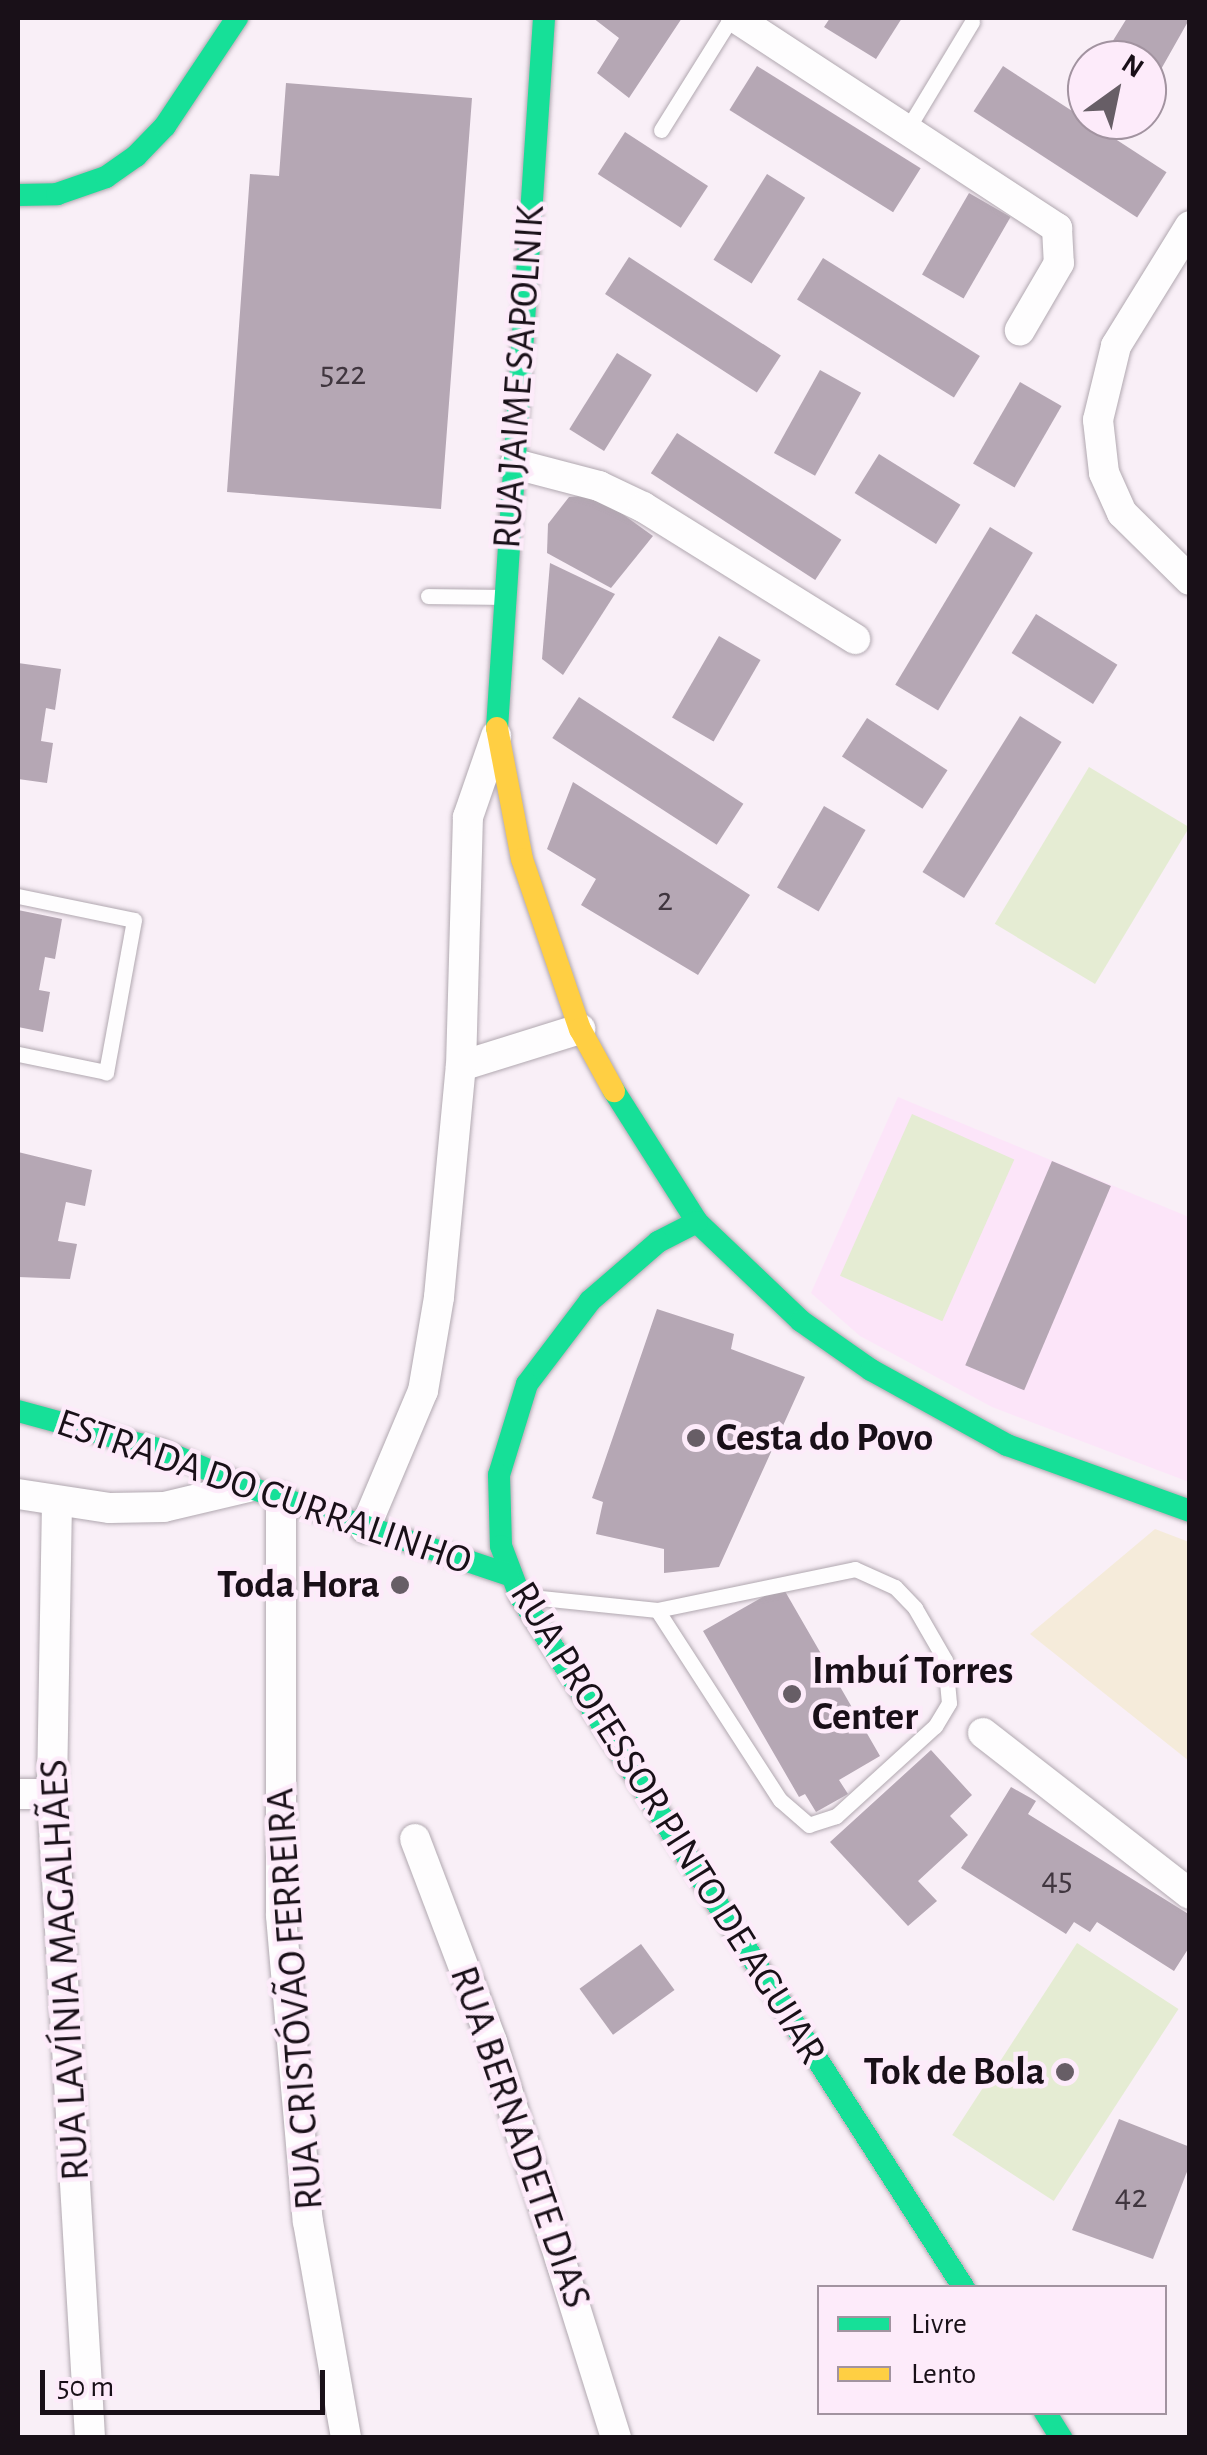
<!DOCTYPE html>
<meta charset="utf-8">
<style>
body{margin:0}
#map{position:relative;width:1207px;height:2455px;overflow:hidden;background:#f9eff7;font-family:"Alegreya Sans",sans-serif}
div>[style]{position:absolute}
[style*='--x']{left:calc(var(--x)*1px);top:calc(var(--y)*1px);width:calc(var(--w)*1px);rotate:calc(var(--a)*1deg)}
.built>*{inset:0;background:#fce5f9}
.green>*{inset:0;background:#e5ecd3;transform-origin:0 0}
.sand>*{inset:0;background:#f5ebda}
.building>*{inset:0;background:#b5a7b4;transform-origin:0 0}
.roads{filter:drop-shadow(0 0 2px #b1a8b0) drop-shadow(0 0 2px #b1a8b0)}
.lane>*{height:15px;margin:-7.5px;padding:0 7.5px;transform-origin:7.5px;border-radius:7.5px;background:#fefdfe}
.street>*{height:30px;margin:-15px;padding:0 15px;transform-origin:15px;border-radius:15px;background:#fefdfe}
.fast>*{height:22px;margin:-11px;padding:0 11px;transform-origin:11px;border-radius:11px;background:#16e098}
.slow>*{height:22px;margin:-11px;padding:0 11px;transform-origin:11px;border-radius:11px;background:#ffcf43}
.dots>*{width:28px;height:28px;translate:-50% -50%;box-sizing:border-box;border:5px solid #fdebfa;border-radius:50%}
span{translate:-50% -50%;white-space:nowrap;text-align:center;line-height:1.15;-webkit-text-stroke:9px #fdebfa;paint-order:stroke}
.number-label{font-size:35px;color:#40363f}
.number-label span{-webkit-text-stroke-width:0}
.street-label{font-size:40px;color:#191018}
.poi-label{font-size:40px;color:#191018;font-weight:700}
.left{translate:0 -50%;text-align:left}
.right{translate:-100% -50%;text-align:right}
.frame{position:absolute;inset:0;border:20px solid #191018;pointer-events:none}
.legend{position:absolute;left:817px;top:2285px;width:350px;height:130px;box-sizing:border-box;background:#fdebfa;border:2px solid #a293a0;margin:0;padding:12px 18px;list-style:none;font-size:30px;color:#191018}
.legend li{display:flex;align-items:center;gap:20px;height:50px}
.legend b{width:50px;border:2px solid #a293a0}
.north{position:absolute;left:1067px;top:40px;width:100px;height:100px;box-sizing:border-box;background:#fdebfa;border:2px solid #a293a0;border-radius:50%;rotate:33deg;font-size:28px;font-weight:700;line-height:40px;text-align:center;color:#191018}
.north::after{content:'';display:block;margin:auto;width:35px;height:45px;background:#675e66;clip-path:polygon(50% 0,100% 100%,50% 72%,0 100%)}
.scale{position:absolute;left:40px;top:2370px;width:285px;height:45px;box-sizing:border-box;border:5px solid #191018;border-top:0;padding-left:12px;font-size:30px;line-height:35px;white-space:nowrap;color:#191018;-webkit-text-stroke:8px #fdebfa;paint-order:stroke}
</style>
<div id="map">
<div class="built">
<i style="clip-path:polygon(898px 1097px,1189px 1217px,1189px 1482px,992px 1407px,860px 1336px,811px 1293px)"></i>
</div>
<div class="green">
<i style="left:1089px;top:767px;width:117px;height:183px;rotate:31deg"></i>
<i style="left:912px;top:1114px;width:112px;height:177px;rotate:24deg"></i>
<i style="left:1077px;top:1943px;width:121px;height:229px;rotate:33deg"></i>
</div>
<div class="sand">
<i style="clip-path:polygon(1155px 1529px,1189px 1542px,1189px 1761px,1030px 1634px)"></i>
</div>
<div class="building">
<i style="clip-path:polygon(593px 18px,682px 18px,629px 98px,597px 73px,619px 38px)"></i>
<i style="clip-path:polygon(830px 18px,902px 18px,876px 59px,824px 27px)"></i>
<i style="clip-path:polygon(1127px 18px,1190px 18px,1147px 94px,1147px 60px,1101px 60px)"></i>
<i style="left:757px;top:66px;width:193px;height:52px;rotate:32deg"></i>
<i style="left:1003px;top:66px;width:195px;height:54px;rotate:33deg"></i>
<i style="clip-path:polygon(286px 83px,472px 98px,441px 509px,227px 492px,250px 174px,279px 176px)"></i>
<i style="left:625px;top:132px;width:99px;height:50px;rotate:33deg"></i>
<i style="left:767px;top:174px;width:45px;height:101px;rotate:32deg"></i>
<i style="left:969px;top:193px;width:48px;height:94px;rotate:30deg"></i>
<i style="left:629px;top:257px;width:181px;height:44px;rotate:33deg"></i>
<i style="left:823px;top:258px;width:185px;height:49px;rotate:32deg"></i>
<i style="left:617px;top:353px;width:41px;height:90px;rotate:32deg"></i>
<i style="left:820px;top:370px;width:47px;height:95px;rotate:29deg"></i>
<i style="left:1020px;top:382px;width:48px;height:94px;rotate:30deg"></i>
<i style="left:677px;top:433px;width:196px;height:48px;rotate:33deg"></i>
<i style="left:879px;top:454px;width:96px;height:46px;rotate:32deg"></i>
<i style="clip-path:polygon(596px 495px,653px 536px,611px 588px,547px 553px,548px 524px,569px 497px)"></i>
<i style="left:990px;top:527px;width:50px;height:184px;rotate:31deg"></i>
<i style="clip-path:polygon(550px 563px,615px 594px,563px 675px,542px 659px)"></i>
<i style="left:1036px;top:614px;width:96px;height:46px;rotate:32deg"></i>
<i style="left:719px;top:636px;width:48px;height:94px;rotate:30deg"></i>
<i style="clip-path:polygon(18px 663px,61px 669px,55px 710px,46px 708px,41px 741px,53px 743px,47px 783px,18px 779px)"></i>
<i style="left:579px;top:697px;width:196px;height:49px;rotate:33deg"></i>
<i style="left:1020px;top:716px;width:49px;height:184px;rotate:32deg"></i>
<i style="left:867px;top:718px;width:96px;height:46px;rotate:33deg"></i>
<i style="clip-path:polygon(573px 782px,750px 895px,698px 975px,581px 905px,596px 879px,547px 849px)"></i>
<i style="left:824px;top:806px;width:48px;height:94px;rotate:30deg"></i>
<i style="clip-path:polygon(18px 910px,62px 919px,55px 959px,45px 957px,39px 990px,50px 992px,43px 1032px,18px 1027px)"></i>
<i style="clip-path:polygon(18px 1152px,92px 1170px,85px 1206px,66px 1202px,58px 1241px,77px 1244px,70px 1279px,18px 1277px)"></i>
<i style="left:1052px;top:1161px;width:64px;height:222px;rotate:23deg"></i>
<i style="clip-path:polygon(657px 1309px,734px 1334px,731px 1349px,805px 1377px,719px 1567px,664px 1573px,664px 1549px,596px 1534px,603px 1502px,592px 1498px)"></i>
<i style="clip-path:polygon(782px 1586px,880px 1756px,839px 1780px,848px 1794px,816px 1812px,805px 1794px,799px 1797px,703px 1631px)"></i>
<i style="clip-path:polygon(931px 1750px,972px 1795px,950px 1816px,968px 1835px,918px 1881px,937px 1901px,908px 1926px,830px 1842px)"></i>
<i style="clip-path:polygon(1011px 1787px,1036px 1801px,1028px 1814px,1190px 1915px,1190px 1946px,1174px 1971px,1097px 1922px,1090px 1932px,1074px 1922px,1066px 1934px,961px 1868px)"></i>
<i style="left:641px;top:1944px;width:57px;height:76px;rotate:54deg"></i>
<i style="clip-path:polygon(1119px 2119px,1190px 2147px,1190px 2164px,1153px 2259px,1072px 2230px)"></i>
</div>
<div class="roads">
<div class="lane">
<i style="--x:908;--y:128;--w:124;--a:-58.9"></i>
<i style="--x:661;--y:130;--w:132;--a:-58"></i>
<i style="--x:428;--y:596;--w:72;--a:0.8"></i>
<i style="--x:18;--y:896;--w:118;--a:11.7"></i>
<i style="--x:134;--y:920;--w:155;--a:100.4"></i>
<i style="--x:106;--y:1072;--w:90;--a:-168.4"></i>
<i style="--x:531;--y:1597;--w:127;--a:5.9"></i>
<i style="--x:657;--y:1610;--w:202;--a:-11.7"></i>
<i style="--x:855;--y:1569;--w:44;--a:24.2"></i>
<i style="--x:895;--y:1587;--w:29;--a:46"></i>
<i style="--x:915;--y:1608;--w:60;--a:60"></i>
<i style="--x:945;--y:1660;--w:43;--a:84.7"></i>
<i style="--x:949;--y:1703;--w:27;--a:121"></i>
<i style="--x:935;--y:1726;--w:134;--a:137.7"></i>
<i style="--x:836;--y:1816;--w:28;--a:162"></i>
<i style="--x:809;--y:1825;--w:38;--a:-139"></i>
<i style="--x:780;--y:1800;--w:226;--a:-122.9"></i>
</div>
<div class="street">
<i style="--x:736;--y:18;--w:384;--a:33.2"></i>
<i style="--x:1057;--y:228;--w:35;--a:87"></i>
<i style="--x:1059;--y:263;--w:78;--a:120.2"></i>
<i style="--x:1190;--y:226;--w:141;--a:121.7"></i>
<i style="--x:1116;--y:346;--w:76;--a:103.7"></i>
<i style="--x:1098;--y:420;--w:53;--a:83.5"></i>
<i style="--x:1104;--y:473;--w:44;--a:65.8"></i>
<i style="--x:1122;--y:513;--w:95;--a:44.6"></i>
<i style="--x:515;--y:464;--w:87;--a:14.7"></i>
<i style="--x:599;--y:486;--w:49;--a:25.5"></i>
<i style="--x:643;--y:507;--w:250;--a:31.9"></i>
<i style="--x:461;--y:1066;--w:125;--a:-17.3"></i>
<i style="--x:18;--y:1494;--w:93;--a:8.7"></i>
<i style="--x:110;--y:1508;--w:54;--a:-1.1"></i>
<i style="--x:164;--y:1507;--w:86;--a:-13.4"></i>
<i style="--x:281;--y:1498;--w:418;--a:90"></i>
<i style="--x:281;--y:1916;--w:307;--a:85"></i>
<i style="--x:308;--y:2222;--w:219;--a:80"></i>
<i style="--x:57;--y:1502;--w:292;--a:91"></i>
<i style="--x:52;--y:1794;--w:645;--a:86.62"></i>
<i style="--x:365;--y:1528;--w:149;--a:-67.1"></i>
<i style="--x:423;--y:1391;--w:95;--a:-80.3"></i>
<i style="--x:439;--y:1297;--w:232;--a:-84.6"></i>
<i style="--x:461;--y:1066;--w:249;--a:-88.4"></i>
<i style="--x:468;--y:817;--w:86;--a:-70.9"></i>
<i style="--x:983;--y:1733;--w:262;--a:37.9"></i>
<i style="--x:18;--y:1794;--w:34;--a:0"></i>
<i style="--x:415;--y:1839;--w:217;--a:69.2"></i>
<i style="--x:492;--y:2042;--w:415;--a:72.6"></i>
</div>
<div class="fast">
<i style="--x:18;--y:195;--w:39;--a:-1"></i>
<i style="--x:57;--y:194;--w:52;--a:-19.1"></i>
<i style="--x:106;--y:177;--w:37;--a:-35"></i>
<i style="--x:136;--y:156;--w:42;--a:-46"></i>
<i style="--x:165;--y:126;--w:130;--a:-56.3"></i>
<i style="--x:497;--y:728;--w:712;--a:-86.21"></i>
<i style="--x:614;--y:1091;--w:155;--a:57.6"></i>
<i style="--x:697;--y:1222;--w:144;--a:43.6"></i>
<i style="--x:801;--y:1321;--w:85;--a:35"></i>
<i style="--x:871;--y:1370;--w:155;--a:28.9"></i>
<i style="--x:1007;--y:1445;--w:195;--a:19.8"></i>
<i style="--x:697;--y:1222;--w:44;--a:152.9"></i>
<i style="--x:658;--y:1242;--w:90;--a:139.1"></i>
<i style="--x:590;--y:1301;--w:104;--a:127.2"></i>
<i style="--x:527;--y:1384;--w:95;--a:107.1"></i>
<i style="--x:499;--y:1475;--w:71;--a:88.4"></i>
<i style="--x:501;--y:1546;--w:53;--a:69.2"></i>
<i style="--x:520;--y:1596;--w:822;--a:57.32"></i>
<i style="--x:18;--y:1411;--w:149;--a:15.2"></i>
<i style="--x:162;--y:1450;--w:94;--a:23.3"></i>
<i style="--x:248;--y:1487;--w:275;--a:18.6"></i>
<i style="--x:1045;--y:2412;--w:31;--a:58"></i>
</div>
<div class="slow">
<i style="--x:497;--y:728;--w:133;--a:79.2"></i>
<i style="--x:522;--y:859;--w:180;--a:71.2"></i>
<i style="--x:580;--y:1029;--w:71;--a:61.3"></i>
</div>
</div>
<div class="dots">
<i style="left:696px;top:1438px;background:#675e66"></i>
<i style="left:400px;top:1585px;background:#675e66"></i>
<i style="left:792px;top:1694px;background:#675e66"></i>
<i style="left:1065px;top:2072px;background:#675e66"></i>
</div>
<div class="number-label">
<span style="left:343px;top:374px">522</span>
<span style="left:665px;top:900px">2</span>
<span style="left:1057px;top:1880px">45</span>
<span style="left:1131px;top:2197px">42</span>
</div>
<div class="street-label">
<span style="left:519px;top:377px;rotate:-86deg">RUA JAIME SAPOLNIK</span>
<span style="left:264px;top:1492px;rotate:19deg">ESTRADA DO CURRALINHO</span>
<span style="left:668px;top:1823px;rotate:58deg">RUA PROFESSOR PINTO DE AGUIAR</span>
<span style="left:65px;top:1970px;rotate:-93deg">RUA LAVÍNIA MAGALHÃES</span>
<span style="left:295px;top:1999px;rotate:-94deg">RUA CRISTÓVÃO FERREIRA</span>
<span style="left:520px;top:2137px;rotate:71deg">RUA BERNADETE DIAS</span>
</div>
<div class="poi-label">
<span class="left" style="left:716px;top:1438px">Cesta do Povo</span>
<span class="right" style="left:380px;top:1585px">Toda Hora</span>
<span class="left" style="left:812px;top:1694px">Imbuí Torres<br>Center</span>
<span class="right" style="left:1045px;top:2072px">Tok de Bola</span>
</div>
<div class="frame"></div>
<ul class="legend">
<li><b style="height:12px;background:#16e098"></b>Livre</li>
<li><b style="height:12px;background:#ffcf43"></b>Lento</li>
</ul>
<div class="north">N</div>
<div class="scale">50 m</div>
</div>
